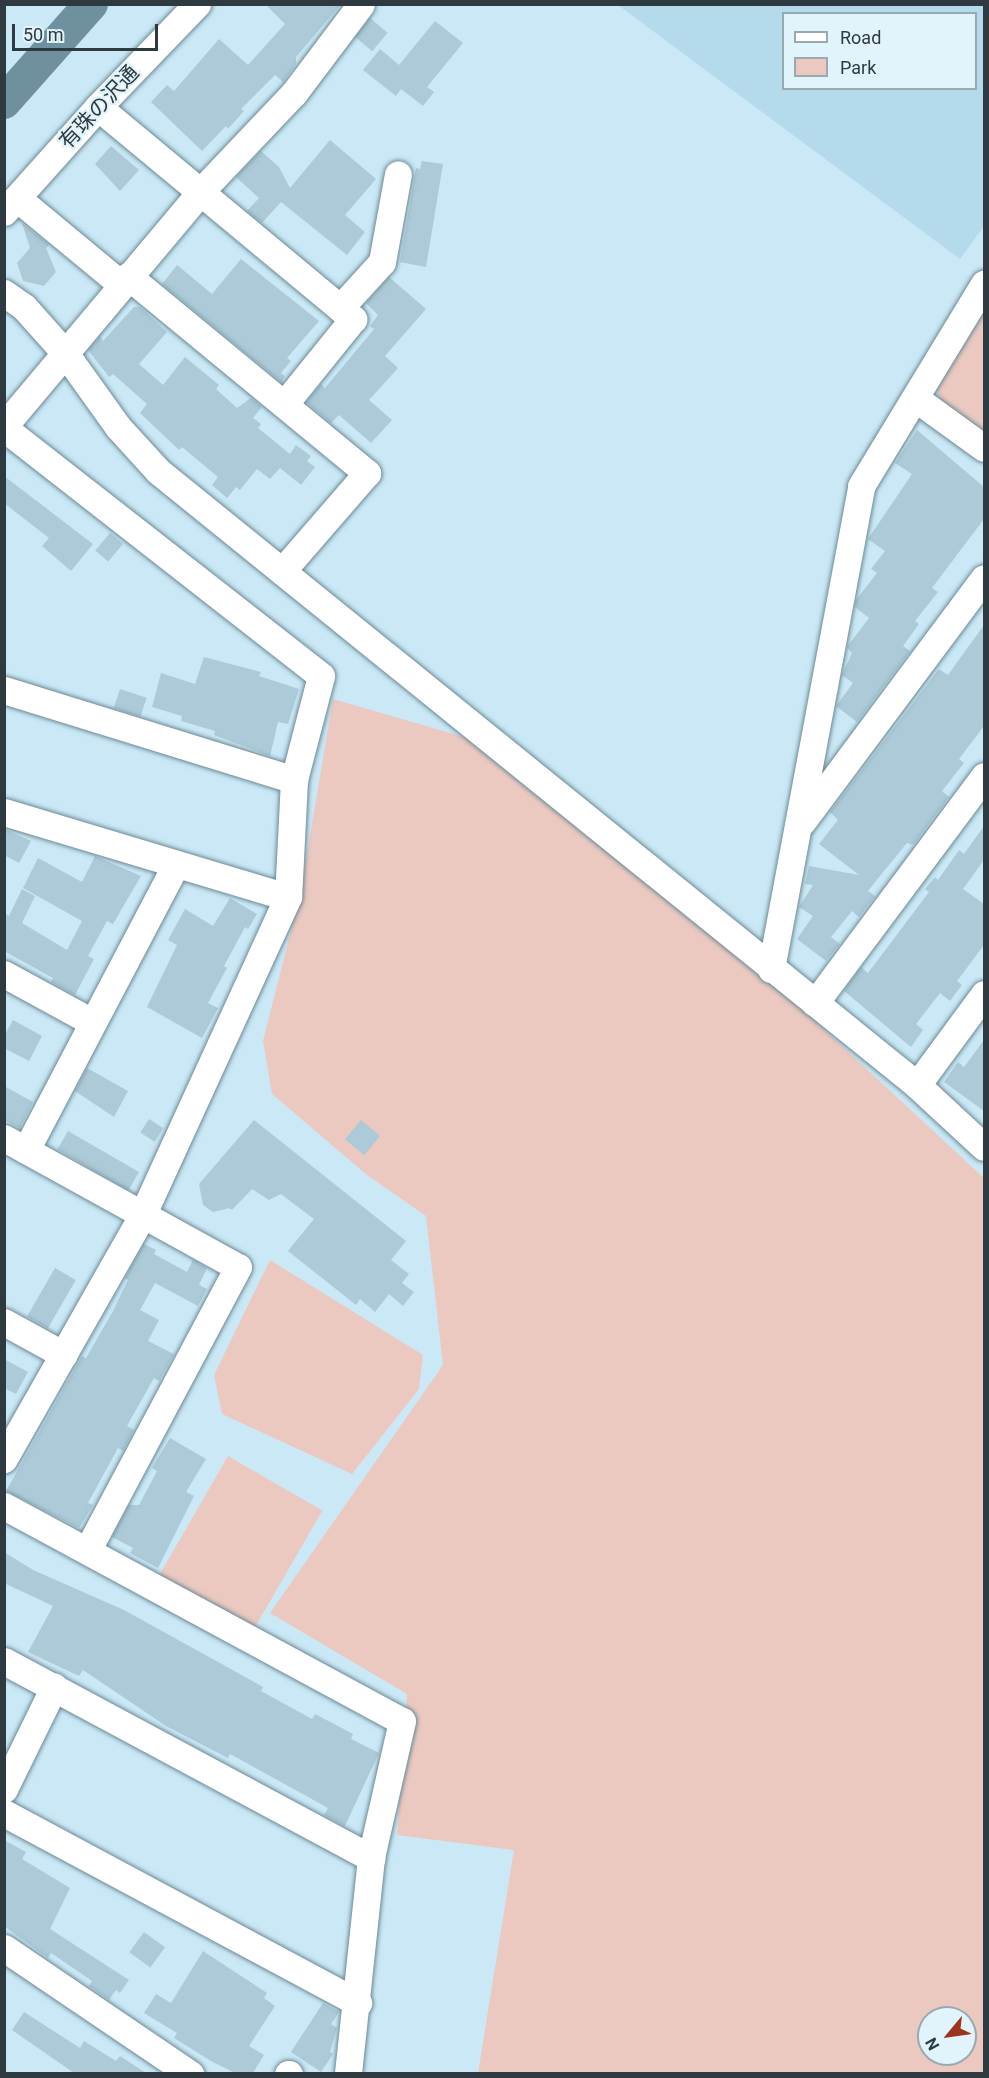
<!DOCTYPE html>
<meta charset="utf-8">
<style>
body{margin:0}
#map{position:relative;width:989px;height:2078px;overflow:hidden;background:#cae8f6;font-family:Roboto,"Noto Sans JP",sans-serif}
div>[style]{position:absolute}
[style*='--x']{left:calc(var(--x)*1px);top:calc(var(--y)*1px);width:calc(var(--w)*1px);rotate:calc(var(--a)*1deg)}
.built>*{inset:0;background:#b5daeb}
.green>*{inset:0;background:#ebc9c1;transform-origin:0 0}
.river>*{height:34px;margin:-17px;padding:0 17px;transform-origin:17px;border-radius:17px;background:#6f919f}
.building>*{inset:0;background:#accad7;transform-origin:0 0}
.roads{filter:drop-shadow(0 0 2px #6d8995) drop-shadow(0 0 2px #6d8995)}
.minor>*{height:27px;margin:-13.5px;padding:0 13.5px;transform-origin:13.5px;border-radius:13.5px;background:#fff}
span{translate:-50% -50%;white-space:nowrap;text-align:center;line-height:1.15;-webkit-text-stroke:4.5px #e1f3fb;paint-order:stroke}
.street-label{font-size:21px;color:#2e3a40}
.frame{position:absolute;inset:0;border:6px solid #2e3a40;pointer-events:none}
.legend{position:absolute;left:782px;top:12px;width:195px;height:78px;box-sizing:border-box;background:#e1f3fb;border:2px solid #99a9b0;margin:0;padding:8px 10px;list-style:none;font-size:18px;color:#2e3a40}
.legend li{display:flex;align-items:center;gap:12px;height:30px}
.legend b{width:30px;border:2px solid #99a9b0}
.north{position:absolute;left:917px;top:2006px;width:60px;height:60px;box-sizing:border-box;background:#e1f3fb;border:2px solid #99a9b0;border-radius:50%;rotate:241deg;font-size:16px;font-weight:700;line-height:24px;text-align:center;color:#2e3a40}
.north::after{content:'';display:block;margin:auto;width:21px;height:27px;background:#9d341c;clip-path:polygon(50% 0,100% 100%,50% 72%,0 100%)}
.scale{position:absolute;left:12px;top:24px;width:146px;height:27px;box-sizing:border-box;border:3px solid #2e3a40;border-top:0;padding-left:8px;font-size:18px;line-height:21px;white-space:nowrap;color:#2e3a40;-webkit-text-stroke:4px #e1f3fb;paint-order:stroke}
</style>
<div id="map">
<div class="built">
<i style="clip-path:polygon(evenodd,618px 5px,984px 5px,984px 226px,960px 259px,618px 5px,784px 14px,976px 14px,976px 88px,784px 88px,784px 14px)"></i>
</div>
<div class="green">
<i style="clip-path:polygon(984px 311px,984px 435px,941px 402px,936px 387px)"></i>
<i style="clip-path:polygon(evenodd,333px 699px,464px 737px,802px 1009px,984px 1178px,984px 2073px,478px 2073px,514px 1850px,397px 1835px,407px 1694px,270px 1613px,443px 1365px,426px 1216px,367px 1175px,272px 1094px,263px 1041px,300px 895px,333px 699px,929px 2018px,965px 2018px,965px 2054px,929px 2054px,929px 2018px)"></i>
<i style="clip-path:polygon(270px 1260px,423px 1355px,419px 1389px,352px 1474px,222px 1414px,214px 1375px)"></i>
<i style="left:228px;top:1456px;width:109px;height:140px;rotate:30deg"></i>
</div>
<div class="river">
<i style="--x:4;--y:102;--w:131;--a:-48.4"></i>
</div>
<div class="building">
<i style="clip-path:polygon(265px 4px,341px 4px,296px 57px,296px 64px,283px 82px,275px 75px,241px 109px,244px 111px,228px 129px,226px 126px,202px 151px,151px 102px,167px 85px,174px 91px,219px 39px,248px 65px,285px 24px)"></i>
<i style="left:370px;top:18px;width:23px;height:24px;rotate:40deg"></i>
<i style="clip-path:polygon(435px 21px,463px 43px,427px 87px,434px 92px,423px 106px,401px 89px,396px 96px,363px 70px,380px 49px,399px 65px)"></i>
<i style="clip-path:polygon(330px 140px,376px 179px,345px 215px,365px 232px,347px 255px,281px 202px,262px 223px,247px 211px,259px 198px,236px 177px,261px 151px,279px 167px,290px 188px)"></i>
<i style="clip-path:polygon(111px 146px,139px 170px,120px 191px,95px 164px)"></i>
<i style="clip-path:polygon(422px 161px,443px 164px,426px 267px,400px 262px,416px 168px,420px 169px)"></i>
<i style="clip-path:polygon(22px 223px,49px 245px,46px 248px,56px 272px,44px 286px,23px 281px,17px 263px,30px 248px)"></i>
<i style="clip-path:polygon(241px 259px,319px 321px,287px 358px,291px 361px,281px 373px,285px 376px,281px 382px,162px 284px,177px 265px,212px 294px)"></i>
<i style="clip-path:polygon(389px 277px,426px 309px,385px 356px,398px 368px,369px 400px,392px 420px,371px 443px,339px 415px,331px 423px,306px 402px,321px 384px,325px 388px,374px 329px,370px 326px,378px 315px,366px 303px)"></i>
<i style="clip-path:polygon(134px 307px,140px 307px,167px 332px,139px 364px,163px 385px,185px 357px,219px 385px,216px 389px,237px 408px,251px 398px,262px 407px,253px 418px,261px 424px,258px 428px,290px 454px,296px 445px,311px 456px,307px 461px,315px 467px,301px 485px,280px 468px,270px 479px,257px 469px,240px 490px,236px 487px,227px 498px,212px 485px,218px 477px,182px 447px,179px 450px,140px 413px,147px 404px,113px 374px,109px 377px,88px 350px,100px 336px,103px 341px)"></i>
<i style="clip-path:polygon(917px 430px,984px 487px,984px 519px,932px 588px,938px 592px,915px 621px,919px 624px,903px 646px,910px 651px,857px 722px,836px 706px,853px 683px,842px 675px,852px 653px,847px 647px,869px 618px,855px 607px,856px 600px,877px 573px,871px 569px,885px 551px,868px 539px,912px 474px,895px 463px)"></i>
<i style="clip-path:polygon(4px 476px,93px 544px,71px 571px,42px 546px,49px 538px,4px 503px)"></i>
<i style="left:110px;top:533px;width:17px;height:23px;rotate:40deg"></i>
<i style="clip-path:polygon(984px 625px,984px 726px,959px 759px,964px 763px,942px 791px,949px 797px,913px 845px,907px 843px,871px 887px,868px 891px,875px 896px,859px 917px,852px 911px,831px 937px,840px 944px,826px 961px,797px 939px,813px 916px,799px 907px,813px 885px,805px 884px,809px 866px,859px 875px,819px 844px,838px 820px,830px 812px,939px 669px,948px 675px)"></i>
<i style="clip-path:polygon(204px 657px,261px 672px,259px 676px,299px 689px,288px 724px,278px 722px,270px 756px,214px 735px,215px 731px,181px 721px,182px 716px,152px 707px,161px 673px,195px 684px)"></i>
<i style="left:120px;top:689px;width:28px;height:20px;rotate:18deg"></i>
<i style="clip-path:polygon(984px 826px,984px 860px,963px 889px,984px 904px,984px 945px,957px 981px,962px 985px,950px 1001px,940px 993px,916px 1024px,923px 1030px,911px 1047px,844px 991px,861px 967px,868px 973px,929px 892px,925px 889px,935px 877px,938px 880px,959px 850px,964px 854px)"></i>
<i style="clip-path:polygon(4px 829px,31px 841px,19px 863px,4px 855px)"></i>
<i style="clip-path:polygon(95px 856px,141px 876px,113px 924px,107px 921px,88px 956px,94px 959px,75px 995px,51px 982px,53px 978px,4px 951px,4px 913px,9px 916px,22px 889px,35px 896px,22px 923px,67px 950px,82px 921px,23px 888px,38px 858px,82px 882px)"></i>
<i style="clip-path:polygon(230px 898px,257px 914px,248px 929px,245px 927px,224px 966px,227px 968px,208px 1003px,218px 1008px,202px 1038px,147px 1007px,177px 945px,168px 940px,185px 909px,213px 926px)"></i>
<i style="clip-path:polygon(13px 1020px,42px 1036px,29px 1061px,4px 1048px,4px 1036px)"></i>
<i style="clip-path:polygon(984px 1040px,984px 1111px,944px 1082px,958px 1062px,964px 1067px)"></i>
<i style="clip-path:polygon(87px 1068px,128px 1091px,114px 1117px,75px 1091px)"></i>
<i style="clip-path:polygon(4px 1086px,33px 1102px,20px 1128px,4px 1120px)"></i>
<i style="left:149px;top:1119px;width:17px;height:16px;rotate:33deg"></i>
<i style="clip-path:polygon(254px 1120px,406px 1241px,391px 1260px,409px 1274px,402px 1283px,414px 1292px,403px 1306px,389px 1294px,375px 1312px,360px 1299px,356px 1305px,288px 1251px,314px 1219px,281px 1194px,269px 1200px,252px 1189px,232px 1210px,229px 1208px,213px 1212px,203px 1205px,199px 1184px)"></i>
<i style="left:361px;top:1120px;width:25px;height:25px;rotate:40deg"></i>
<i style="left:68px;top:1131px;width:82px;height:21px;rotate:30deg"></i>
<i style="clip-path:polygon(144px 1244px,156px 1250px,154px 1254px,187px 1272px,193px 1260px,207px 1268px,199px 1285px,207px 1289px,198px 1306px,155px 1283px,140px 1310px,159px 1320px,148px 1341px,174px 1354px,159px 1381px,154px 1378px,127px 1426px,134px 1430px,123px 1451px,118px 1448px,88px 1503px,93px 1505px,79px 1528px,6px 1491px,82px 1356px,86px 1358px,113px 1311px,128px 1280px,125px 1278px)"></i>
<i style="left:55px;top:1268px;width:24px;height:56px;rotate:30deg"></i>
<i style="clip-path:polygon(4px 1359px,28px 1372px,16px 1394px,4px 1388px)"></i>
<i style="clip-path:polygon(170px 1438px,206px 1459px,186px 1492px,194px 1496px,158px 1568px,130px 1553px,133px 1548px,112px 1537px,129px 1505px,139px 1505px,157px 1471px,152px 1468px)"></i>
<i style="clip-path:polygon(4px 1552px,33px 1570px,124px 1610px,263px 1687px,261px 1691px,312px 1719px,315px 1714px,353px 1734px,351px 1739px,379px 1753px,345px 1826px,324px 1815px,328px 1808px,230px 1754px,228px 1758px,166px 1726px,83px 1670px,79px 1676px,28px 1652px,53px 1606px,4px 1583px)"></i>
<i style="clip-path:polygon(4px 1840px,26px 1852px,22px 1859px,70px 1888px,50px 1929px,129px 1980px,120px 1993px,116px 1990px,109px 2000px,89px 1986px,92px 1981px,51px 1953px,48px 1958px,4px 1926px)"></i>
<i style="left:144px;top:1932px;width:26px;height:25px;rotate:36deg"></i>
<i style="clip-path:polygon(203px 1951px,267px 1993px,264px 1998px,275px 2006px,249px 2046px,264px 2055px,253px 2073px,235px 2073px,211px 2061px,174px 2038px,177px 2033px,144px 2013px,156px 1994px,171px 2003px)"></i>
<i style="clip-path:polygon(323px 2003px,339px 2012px,331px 2024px,337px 2028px,330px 2052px,333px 2054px,321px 2072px,291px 2052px)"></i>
<i style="clip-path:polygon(24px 2012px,80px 2048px,84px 2041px,116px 2061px,120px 2056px,146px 2073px,74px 2073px,12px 2030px)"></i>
</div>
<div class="roads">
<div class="minor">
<i style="--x:98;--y:107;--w:332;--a:39.7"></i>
<i style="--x:353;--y:319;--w:107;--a:128.9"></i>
<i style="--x:17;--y:198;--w:135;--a:39.6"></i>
<i style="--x:4;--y:212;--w:141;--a:-48.2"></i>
<i style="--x:98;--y:107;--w:143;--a:-46.1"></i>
<i style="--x:128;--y:276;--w:310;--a:39.5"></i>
<i style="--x:367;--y:473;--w:130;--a:130.9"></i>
<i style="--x:4;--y:293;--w:24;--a:35"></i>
<i style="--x:24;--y:307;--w:62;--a:48.3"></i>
<i style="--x:65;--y:353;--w:91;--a:54.4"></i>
<i style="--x:118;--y:427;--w:59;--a:47.7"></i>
<i style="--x:158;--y:471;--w:976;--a:38.97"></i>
<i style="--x:917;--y:1085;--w:91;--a:42.8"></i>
<i style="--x:340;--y:308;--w:62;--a:-47.6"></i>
<i style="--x:382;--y:262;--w:89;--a:-79.7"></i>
<i style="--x:915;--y:398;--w:85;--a:35.9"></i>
<i style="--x:4;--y:426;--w:307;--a:-50"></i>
<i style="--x:201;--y:191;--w:135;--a:-46.5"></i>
<i style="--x:294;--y:93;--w:111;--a:-53"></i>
<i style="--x:4;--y:428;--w:402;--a:38"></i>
<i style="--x:321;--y:676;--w:107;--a:104.6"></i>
<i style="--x:294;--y:780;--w:117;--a:92.9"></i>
<i style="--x:288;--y:897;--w:349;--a:114.6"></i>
<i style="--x:143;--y:1214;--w:282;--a:119.6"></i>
<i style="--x:4;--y:690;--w:304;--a:17.2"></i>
<i style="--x:4;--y:812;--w:296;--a:16.7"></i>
<i style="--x:802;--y:822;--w:304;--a:-53.3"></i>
<i style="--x:771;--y:969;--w:491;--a:-79.4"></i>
<i style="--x:861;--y:486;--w:237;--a:-58.7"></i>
<i style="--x:4;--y:974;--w:100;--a:28.6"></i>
<i style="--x:815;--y:1003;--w:283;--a:-53.3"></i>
<i style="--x:917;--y:1085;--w:113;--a:-53.6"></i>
<i style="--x:4;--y:1138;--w:267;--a:28.9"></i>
<i style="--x:238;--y:1267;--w:319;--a:118"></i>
<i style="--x:26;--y:1150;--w:323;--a:-62.3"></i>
<i style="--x:4;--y:1322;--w:68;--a:28.8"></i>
<i style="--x:4;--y:1506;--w:452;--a:28.4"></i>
<i style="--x:402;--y:1721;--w:140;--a:102.8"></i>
<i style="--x:371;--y:1858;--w:217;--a:96.1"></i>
<i style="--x:4;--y:1661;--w:417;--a:28.2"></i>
<i style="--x:4;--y:1789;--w:114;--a:-63.9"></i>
<i style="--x:4;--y:1813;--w:402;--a:28.2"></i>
<i style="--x:4;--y:1948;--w:225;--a:34.1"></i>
<i style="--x:288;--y:2074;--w:1;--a:0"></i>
</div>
</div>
<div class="street-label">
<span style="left:99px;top:107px;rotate:-47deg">有珠の沢通</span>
</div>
<div class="frame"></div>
<ul class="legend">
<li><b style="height:8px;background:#fff"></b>Road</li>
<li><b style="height:16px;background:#ebc9c1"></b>Park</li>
</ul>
<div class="north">N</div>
<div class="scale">50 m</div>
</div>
